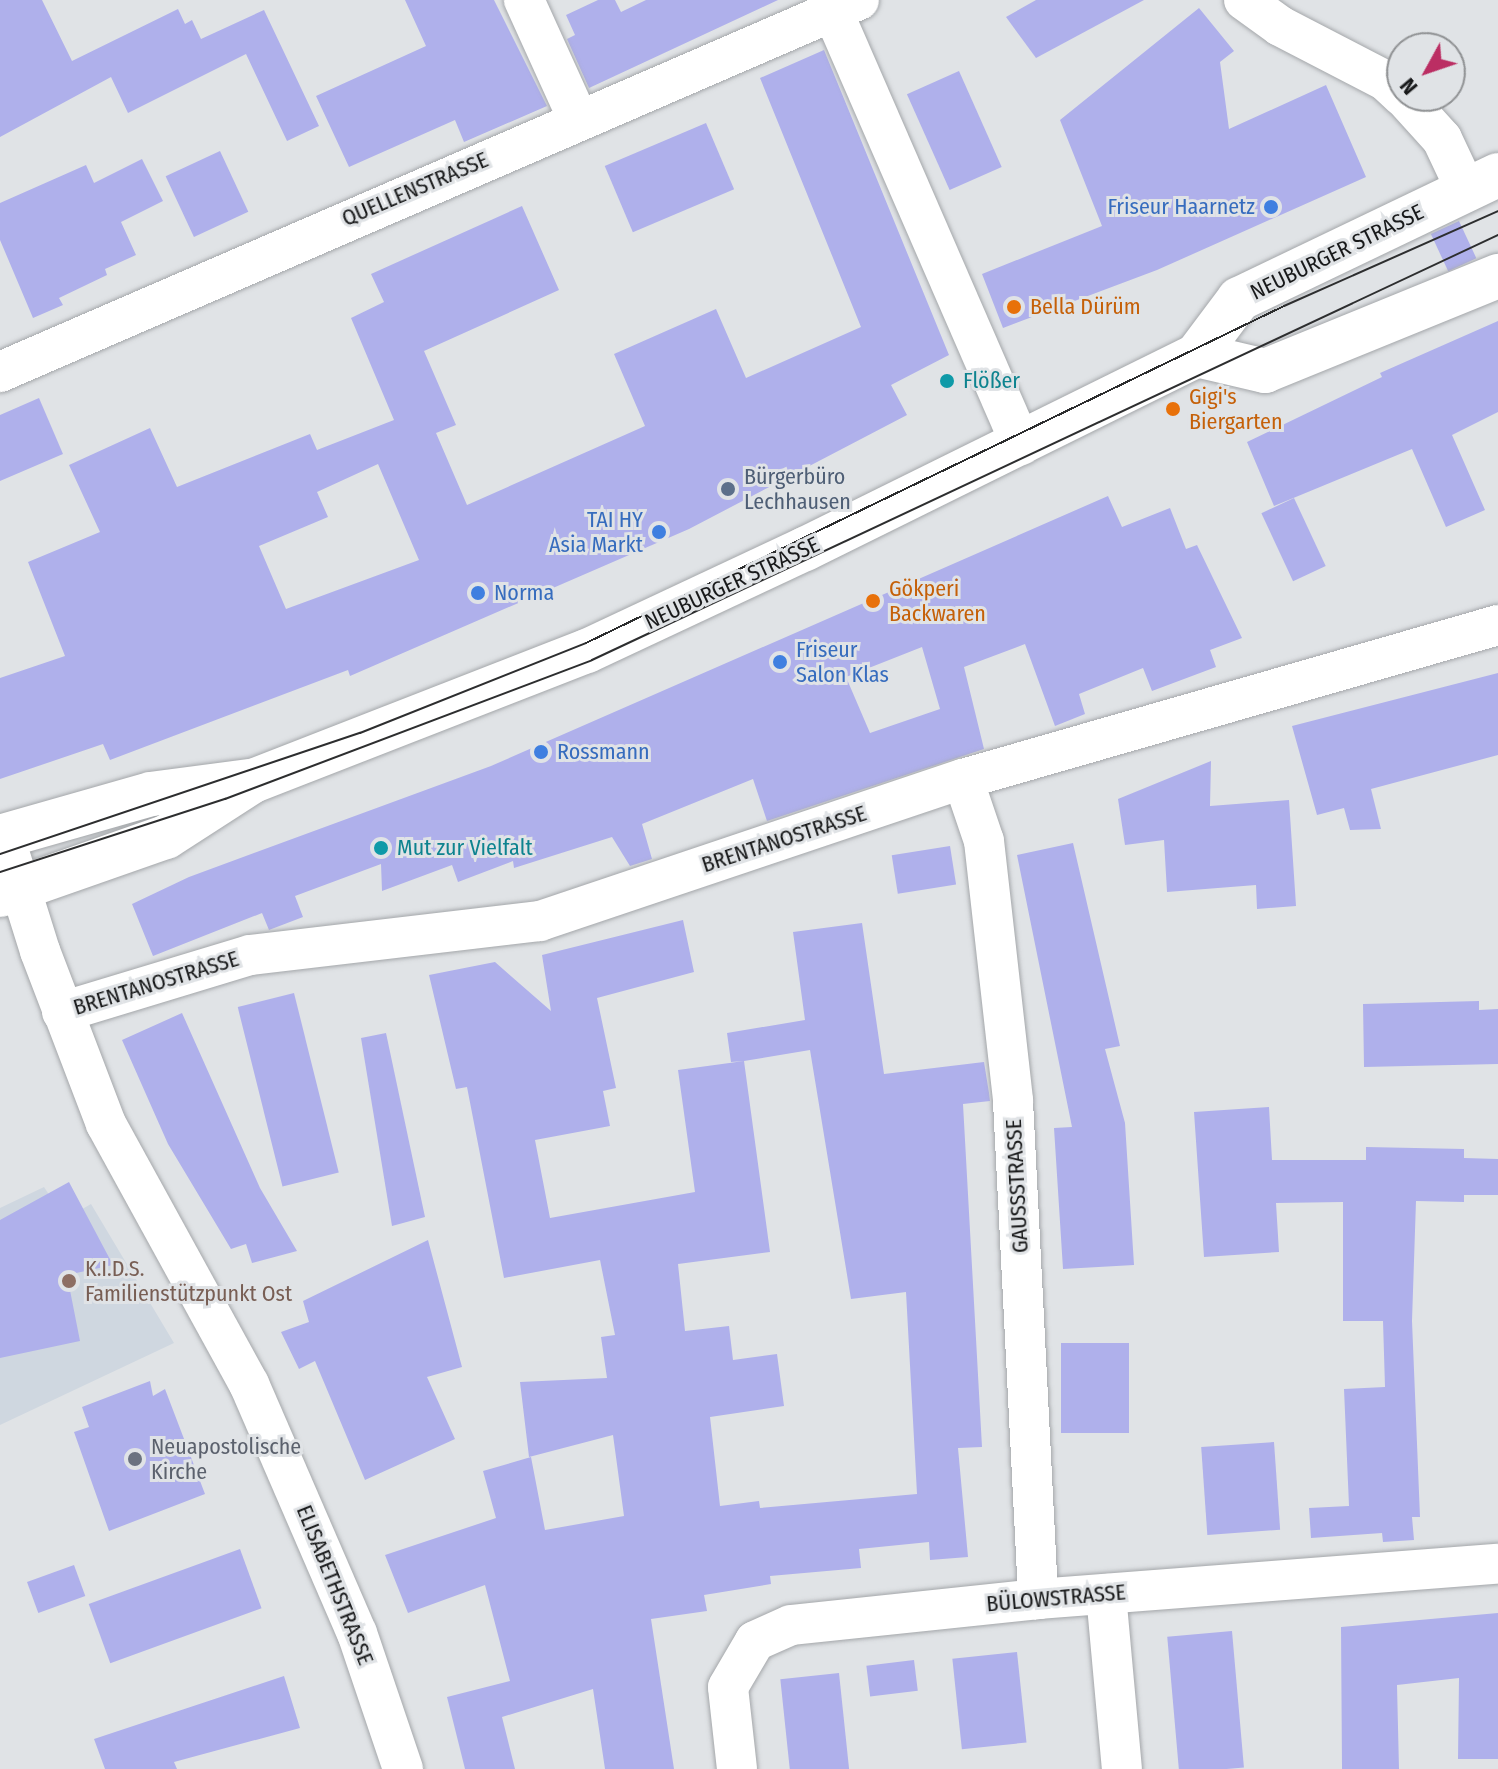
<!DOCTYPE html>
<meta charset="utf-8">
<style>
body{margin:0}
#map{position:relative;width:1498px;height:1769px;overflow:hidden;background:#e0e3e6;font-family:"Fira Sans Condensed",sans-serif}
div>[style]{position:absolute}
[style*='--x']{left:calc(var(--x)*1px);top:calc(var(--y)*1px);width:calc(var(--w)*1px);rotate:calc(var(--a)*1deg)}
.built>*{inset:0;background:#cfd7e0}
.building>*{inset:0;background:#afb0eb;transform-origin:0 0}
.roads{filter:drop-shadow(0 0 2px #a4a7aa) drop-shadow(0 0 2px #a4a7aa)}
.minor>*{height:40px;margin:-20px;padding:0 20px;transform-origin:20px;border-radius:20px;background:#fff}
.tertiary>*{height:44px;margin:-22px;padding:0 22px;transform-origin:22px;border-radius:22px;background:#fff}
.tram>*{height:2px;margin:-1px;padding:0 1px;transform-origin:1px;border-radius:1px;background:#2d2e2f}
.dots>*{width:22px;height:22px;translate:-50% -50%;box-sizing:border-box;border:4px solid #e0e3e6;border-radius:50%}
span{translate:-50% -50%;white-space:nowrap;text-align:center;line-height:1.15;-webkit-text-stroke:6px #e0e3e6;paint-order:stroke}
.street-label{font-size:22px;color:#18191a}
.shop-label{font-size:22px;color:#366cbe}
.right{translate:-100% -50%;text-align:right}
.left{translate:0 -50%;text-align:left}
.food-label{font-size:22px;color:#c56008}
.culture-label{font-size:22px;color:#0d838f}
.service-label{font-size:22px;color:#4e5e75}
.education-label{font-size:22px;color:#785e54}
.worship-label{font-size:22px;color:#5b616d}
.north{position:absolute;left:1386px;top:32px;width:80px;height:80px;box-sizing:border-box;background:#e0e3e6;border:2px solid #909294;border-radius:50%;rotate:230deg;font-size:22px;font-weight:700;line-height:32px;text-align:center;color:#18191a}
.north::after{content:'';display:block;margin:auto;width:28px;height:36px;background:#bb2e63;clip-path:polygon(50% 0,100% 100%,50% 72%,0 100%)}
</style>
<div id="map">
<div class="built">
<i style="clip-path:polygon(44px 1187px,65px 1219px,91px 1204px,174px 1343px,0 1425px,0 1208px)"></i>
</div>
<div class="building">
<i style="clip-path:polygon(0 0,42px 0,72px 61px,178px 9px,185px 24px,192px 20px,201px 39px,264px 10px,319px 126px,287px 141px,246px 54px,128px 113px,111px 77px,0 137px)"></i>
<i style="clip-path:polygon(405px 0,494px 0,547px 106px,464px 142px,455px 120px,349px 167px,316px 96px,426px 46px)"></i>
<i style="clip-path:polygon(598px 0,615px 0,621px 12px,646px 0,778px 0,589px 88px,567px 39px,575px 35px,566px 15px)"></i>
<i style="clip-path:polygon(1036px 0,1144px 0,1036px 58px,1006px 17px)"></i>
<i style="clip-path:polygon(1199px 8px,1234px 51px,1220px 62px,1229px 129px,1326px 85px,1366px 177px,1157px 270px,1003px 328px,982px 274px,1102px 226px,1060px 120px)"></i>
<i style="clip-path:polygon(evenodd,824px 50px,949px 355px,891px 385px,907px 415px,689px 529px,350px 676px,348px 670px,110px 760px,103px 744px,0 779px,0 678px,65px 656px,28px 562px,100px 532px,69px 465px,150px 428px,177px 487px,310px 434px,317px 450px,394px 420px,351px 318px,384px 302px,371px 274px,522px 206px,559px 290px,424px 351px,456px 425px,436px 433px,467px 505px,645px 426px,614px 354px,716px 309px,746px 378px,861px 327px,760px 78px,824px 50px,378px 464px,419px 560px,286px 609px,259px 546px,328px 517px,317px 492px,378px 464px)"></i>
<i style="left:959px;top:71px;width:105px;height:57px;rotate:66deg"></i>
<i style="left:706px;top:123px;width:72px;height:110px;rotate:67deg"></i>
<i style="left:220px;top:151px;width:67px;height:60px;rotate:65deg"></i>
<i style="clip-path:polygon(142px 159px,163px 201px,121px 222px,136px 255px,105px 269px,107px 275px,59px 298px,63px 305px,33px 318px,0 240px,0 203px,86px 165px,94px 183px)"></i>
<i style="left:1459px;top:221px;width:41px;height:31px;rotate:65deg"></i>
<i style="clip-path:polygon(1498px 321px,1498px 412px,1452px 435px,1485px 510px,1446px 527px,1412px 449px,1274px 506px,1247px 442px,1382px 377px,1380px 373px)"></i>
<i style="clip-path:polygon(39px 398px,63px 454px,0 481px,0 415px)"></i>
<i style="clip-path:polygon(evenodd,1108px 496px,1122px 527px,1170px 508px,1186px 549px,1197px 545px,1242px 638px,1210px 650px,1216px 667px,1152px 691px,1143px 668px,1079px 694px,1085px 714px,1055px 726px,1025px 644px,964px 667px,984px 749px,767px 821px,753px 779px,642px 824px,652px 859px,630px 866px,612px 837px,514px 868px,513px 861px,458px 882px,452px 865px,382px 891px,381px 864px,295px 896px,303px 917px,269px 930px,262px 913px,153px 956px,132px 904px,189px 877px,491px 766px,1108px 496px,922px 647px,940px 709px,870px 733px,846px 677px,922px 647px)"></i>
<i style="left:1294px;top:498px;width:75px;height:36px;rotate:65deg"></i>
<i style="clip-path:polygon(1498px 673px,1498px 755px,1371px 789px,1381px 829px,1350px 830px,1344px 808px,1317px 815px,1292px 726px)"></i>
<i style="clip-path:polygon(1211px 761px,1210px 806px,1289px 800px,1296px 906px,1257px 909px,1256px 885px,1167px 892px,1164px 840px,1125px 845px,1118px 799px)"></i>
<i style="clip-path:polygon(1073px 843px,1120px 1046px,1105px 1049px,1125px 1123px,1134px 1265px,1063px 1269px,1054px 1128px,1072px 1127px,1017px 855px)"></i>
<i style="left:950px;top:846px;width:39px;height:59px;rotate:81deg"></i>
<i style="clip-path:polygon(evenodd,683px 920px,694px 972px,597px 998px,616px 1088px,603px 1091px,610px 1126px,535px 1140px,550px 1218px,695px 1192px,678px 1070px,744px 1061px,731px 1062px,727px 1033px,805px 1020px,793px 932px,862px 923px,884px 1074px,984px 1062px,989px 1093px,990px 1101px,963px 1104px,982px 1447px,958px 1448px,968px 1557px,930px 1560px,929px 1542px,859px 1549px,861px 1568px,770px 1576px,771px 1584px,704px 1595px,707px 1611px,651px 1619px,674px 1769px,605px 1769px,593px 1689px,502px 1717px,515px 1769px,465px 1769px,447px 1697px,510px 1681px,485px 1585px,408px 1613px,385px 1555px,496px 1518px,483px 1471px,531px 1457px,545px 1530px,624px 1516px,613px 1435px,529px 1457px,520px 1382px,607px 1378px,601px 1337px,615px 1335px,600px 1260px,504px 1278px,467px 1087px,456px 1089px,429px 975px,495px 962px,551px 1011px,542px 955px,683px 920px,810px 1050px,851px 1299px,906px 1292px,917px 1494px,760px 1508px,759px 1501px,720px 1506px,710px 1417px,784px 1406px,777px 1354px,733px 1360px,729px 1326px,685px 1331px,678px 1264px,770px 1252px,744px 1061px,810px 1050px)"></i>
<i style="left:294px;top:993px;width:185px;height:58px;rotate:76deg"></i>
<i style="clip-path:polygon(1479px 1001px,1479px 1010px,1498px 1009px,1498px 1064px,1364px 1067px,1363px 1004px)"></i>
<i style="clip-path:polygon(182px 1013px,260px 1188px,297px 1251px,252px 1263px,246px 1244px,231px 1249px,168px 1144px,122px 1040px)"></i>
<i style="clip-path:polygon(386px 1033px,425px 1217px,392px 1226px,361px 1038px)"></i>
<i style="clip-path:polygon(1269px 1107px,1272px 1160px,1366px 1160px,1366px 1147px,1464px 1149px,1464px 1158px,1498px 1159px,1498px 1195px,1464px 1195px,1464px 1202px,1416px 1201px,1412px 1321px,1420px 1517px,1412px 1517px,1414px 1540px,1383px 1542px,1382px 1533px,1311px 1538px,1309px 1508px,1349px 1506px,1344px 1389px,1385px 1387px,1383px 1321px,1343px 1321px,1343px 1202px,1276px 1203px,1279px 1252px,1204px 1257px,1194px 1112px)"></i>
<i style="clip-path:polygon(69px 1182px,113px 1265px,67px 1275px,80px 1341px,0 1358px,0 1220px)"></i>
<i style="clip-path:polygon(428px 1240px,462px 1367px,427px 1377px,455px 1439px,365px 1480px,315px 1361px,299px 1369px,281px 1332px,309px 1322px,303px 1301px)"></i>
<i style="left:1061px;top:1343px;width:68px;height:90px"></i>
<i style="clip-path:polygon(150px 1381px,153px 1396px,165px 1389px,205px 1494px,109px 1531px,74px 1432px,89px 1427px,82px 1407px)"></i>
<i style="left:1274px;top:1442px;width:88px;height:73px;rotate:86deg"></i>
<i style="left:240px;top:1549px;width:63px;height:161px;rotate:70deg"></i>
<i style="left:74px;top:1565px;width:33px;height:50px;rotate:70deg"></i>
<i style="clip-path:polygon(1498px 1613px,1498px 1759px,1458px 1759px,1459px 1678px,1397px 1685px,1399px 1769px,1342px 1769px,1341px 1627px)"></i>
<i style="left:1232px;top:1631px;width:137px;height:65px;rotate:85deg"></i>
<i style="left:1017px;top:1652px;width:91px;height:65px;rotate:84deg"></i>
<i style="left:914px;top:1660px;width:31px;height:48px;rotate:83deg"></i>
<i style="left:839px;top:1673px;width:97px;height:59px;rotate:84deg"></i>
<i style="clip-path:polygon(284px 1676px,300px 1728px,174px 1762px,177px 1769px,105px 1769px,94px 1739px)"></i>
</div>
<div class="roads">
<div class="minor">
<i style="--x:524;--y:0;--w:131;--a:65.6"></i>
<i style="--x:1244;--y:0;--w:44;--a:35.8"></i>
<i style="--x:1280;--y:26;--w:119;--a:27.4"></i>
<i style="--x:1386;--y:81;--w:22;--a:43"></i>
<i style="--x:833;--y:12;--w:472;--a:66.5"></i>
<i style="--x:1403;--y:96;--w:58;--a:47.8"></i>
<i style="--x:1442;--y:139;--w:56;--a:64.8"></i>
<i style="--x:0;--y:372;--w:936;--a:-23.42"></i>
<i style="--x:963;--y:779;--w:65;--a:71.3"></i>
<i style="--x:984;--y:841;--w:262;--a:83.6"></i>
<i style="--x:1013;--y:1101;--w:499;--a:87.1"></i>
<i style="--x:4;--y:836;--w:121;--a:72.6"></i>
<i style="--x:40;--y:951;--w:185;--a:69.1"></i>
<i style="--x:106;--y:1124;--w:297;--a:61.2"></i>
<i style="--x:249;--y:1384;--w:271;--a:66.6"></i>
<i style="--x:357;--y:1633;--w:144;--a:71.3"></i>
<i style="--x:62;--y:1012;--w:196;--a:-16.9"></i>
<i style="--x:250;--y:955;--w:292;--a:-6.7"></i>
<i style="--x:540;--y:921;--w:446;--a:-18.6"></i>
<i style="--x:963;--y:779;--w:557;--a:-16.06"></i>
<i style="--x:1106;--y:1594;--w:176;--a:84.8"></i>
<i style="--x:737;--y:1769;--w:82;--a:-96.3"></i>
<i style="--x:728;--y:1687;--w:53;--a:-59.6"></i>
<i style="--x:755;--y:1641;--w:39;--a:-24"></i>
<i style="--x:791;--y:1625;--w:248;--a:-6"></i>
<i style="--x:1038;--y:1599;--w:461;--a:-4.4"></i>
</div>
<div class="tertiary">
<i style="--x:1197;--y:355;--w:70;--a:13.2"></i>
<i style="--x:1265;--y:371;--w:252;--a:-22.2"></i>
<i style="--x:0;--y:837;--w:157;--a:-15.9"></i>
<i style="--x:151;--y:794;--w:100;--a:-7.5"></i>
<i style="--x:0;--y:895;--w:176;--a:-19.3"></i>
<i style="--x:166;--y:837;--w:103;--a:-32.8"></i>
<i style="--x:253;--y:781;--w:358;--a:-21.3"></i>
<i style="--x:587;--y:651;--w:241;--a:-25.1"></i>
<i style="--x:805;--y:549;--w:437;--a:-26.3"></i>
<i style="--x:1197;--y:355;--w:70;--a:-53.1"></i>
<i style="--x:1239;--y:299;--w:287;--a:-25.6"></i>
</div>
</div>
<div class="tram">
<i style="--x:0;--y:854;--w:380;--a:-18.6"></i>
<i style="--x:360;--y:733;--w:243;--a:-21.7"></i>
<i style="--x:586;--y:643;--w:775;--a:-25.77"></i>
<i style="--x:1284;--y:306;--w:234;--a:-23.9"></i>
<i style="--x:0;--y:872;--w:237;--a:-18"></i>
<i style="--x:225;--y:799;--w:392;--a:-20.7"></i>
<i style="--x:592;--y:660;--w:1001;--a:-25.13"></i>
</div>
<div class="dots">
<i style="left:1271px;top:207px;background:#3f7fe0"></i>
<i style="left:1014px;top:307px;background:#e8710a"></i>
<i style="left:947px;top:381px;background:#0f9aa8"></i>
<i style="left:1173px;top:409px;background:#e8710a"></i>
<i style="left:728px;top:489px;background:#5c6f8a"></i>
<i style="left:659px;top:532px;background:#3f7fe0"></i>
<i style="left:478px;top:593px;background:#3f7fe0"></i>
<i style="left:873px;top:601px;background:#e8710a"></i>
<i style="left:780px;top:662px;background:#3f7fe0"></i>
<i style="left:541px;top:752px;background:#3f7fe0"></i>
<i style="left:381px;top:848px;background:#0f9aa8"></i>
<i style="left:69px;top:1281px;background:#8d6e63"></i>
<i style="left:135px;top:1459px;background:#6b7280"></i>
</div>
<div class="street-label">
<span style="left:415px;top:189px;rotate:-23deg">QUELLENSTRASSE</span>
<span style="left:1337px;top:252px;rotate:-26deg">NEUBURGER STRASSE</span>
<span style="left:732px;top:583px;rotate:-25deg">NEUBURGER STRASSE</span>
<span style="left:784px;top:839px;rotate:-18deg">BRENTANOSTRASSE</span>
<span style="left:156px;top:983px;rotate:-17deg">BRENTANOSTRASSE</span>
<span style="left:1017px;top:1186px;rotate:-93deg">GAUSSSTRASSE</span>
<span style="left:335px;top:1585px;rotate:68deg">ELISABETHSTRASSE</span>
<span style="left:1056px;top:1598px;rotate:-5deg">BÜLOWSTRASSE</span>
</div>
<div class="shop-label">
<span class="right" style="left:1255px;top:207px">Friseur Haarnetz</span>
<span class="right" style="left:643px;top:532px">TAI HY<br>Asia Markt</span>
<span class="left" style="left:494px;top:593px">Norma</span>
<span class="left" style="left:796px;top:662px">Friseur<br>Salon Klas</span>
<span class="left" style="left:557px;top:752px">Rossmann</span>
</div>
<div class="food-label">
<span class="left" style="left:1030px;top:307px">Bella Dürüm</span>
<span class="left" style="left:1189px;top:409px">Gigi's<br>Biergarten</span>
<span class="left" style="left:889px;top:601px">Gökperi<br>Backwaren</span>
</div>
<div class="culture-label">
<span class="left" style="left:963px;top:381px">Flößer</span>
<span class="left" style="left:397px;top:848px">Mut zur Vielfalt</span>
</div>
<div class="service-label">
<span class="left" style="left:744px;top:489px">Bürgerbüro<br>Lechhausen</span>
</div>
<div class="education-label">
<span class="left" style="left:85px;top:1281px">K.I.D.S.<br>Familienstützpunkt Ost</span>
</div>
<div class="worship-label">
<span class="left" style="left:151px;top:1459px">Neuapostolische<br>Kirche</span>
</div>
<div class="north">N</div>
</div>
